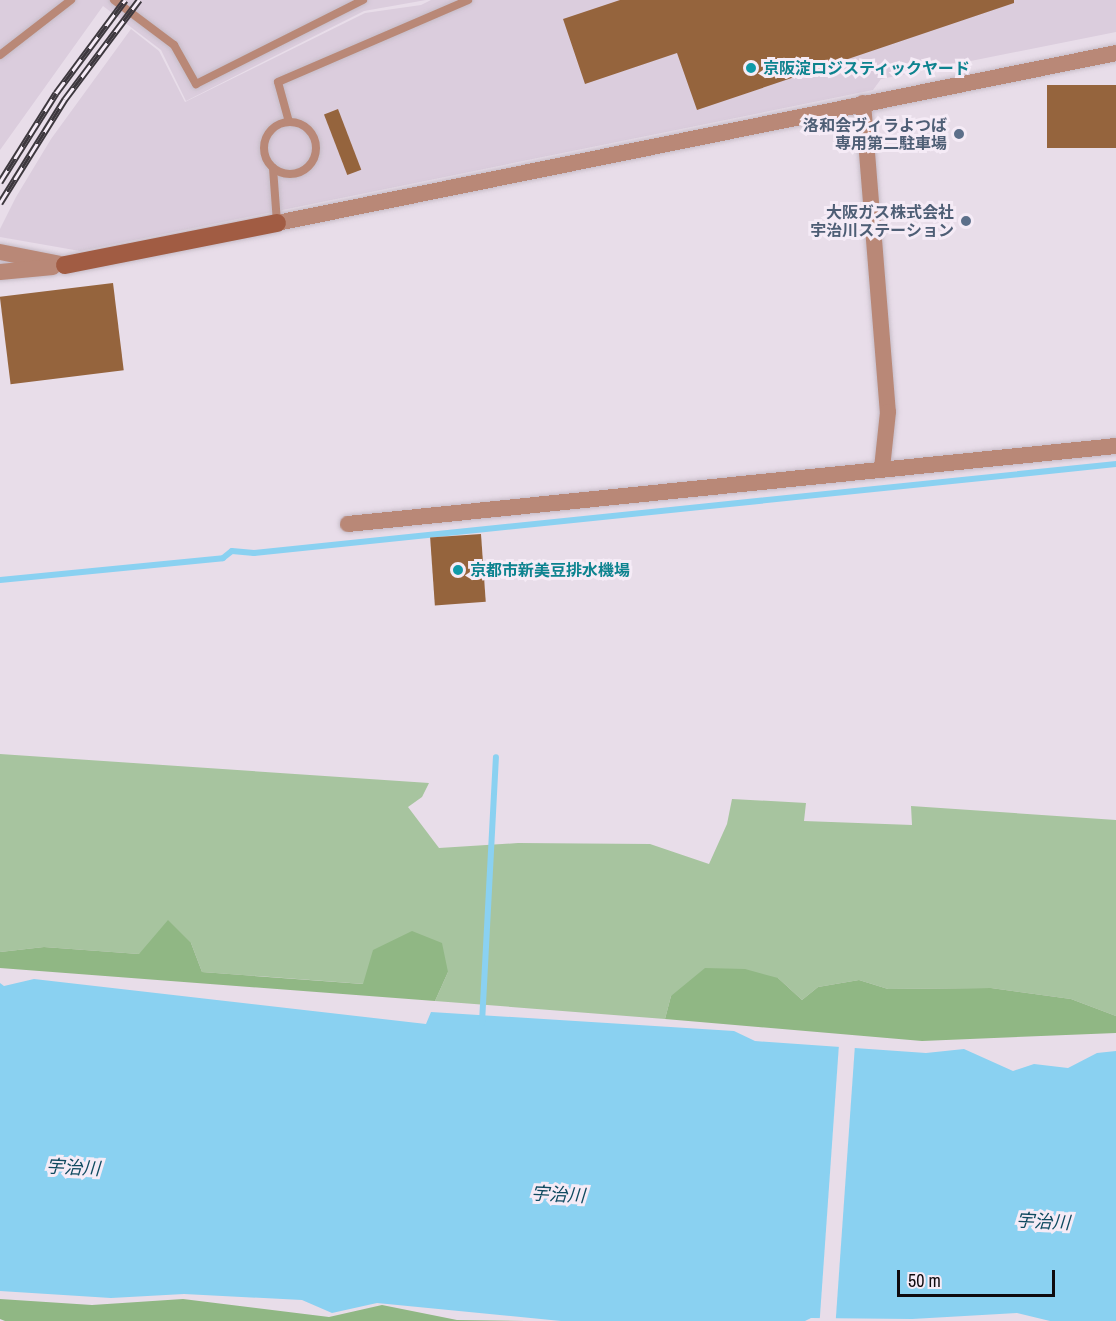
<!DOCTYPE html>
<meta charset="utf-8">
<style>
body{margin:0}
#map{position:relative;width:1116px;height:1321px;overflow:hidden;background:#e8dde9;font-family:"Archivo Narrow","Noto Sans JP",sans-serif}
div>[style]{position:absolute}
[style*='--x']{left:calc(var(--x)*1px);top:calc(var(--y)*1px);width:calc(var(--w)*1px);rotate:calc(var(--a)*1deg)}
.built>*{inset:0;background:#dbcddd}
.green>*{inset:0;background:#a7c49f}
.forest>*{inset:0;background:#90b784}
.water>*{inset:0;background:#8ad1f1}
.pier>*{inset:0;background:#e8dde9;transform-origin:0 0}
.stream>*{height:6px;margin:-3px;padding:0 3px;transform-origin:3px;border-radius:3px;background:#8ad1f1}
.building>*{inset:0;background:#95643d;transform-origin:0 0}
.roads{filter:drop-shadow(0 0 2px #c5bbc6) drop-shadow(0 0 2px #c5bbc6)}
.lane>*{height:8px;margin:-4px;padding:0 4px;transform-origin:4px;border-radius:4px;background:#b98877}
.lane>.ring{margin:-4px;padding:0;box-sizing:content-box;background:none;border:8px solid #b98877;border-radius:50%}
.street>*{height:16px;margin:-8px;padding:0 8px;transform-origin:8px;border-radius:8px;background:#b98877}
.secondary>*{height:18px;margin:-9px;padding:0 9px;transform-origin:9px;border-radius:9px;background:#a15c43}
.rail>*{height:7px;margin-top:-3.5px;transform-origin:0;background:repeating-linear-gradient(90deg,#f5ebf6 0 14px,#3d383e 0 28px);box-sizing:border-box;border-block:2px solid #3d383e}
.dots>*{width:16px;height:16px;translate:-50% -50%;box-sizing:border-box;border:3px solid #f5ebf6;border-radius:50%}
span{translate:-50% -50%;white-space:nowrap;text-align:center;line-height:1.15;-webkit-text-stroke:6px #f5ebf6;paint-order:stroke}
.culture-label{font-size:16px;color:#0d838f;font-weight:700}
.left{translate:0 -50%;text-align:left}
.service-label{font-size:16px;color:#4e5e75;font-weight:700}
.right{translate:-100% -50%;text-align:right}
.water-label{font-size:18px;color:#0f4a60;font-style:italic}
.scale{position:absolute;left:897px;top:1270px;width:158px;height:27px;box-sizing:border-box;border:3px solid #0e0a0e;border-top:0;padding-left:8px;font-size:18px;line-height:21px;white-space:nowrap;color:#0e0a0e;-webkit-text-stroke:4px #f5ebf6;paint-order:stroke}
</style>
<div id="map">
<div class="built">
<i style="clip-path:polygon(0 0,426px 0,364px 11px,186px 101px,161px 50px,103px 6px,0 150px)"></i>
<i style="clip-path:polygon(431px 0,1116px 0,1116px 32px,881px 79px,873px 90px,80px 251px,0 237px,0 229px,16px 197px,51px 139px,131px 29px,159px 51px,185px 102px,365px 13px,421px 5px)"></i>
</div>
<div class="green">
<i style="clip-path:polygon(0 754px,429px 783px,422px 797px,408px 807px,439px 848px,518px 843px,650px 844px,709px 864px,727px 824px,732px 799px,806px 803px,804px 821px,912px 825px,911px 806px,1116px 820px,1116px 1016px,1071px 999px,991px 988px,888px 989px,859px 980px,818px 987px,802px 1000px,778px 978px,671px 996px,665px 1019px,435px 1001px,448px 972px,364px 984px,202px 972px,191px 943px,139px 954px,44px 947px,0 952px)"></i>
</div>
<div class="forest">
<i style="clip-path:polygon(168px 920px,191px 943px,202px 972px,363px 984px,373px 950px,412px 931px,442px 943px,448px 972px,435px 1001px,0 968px,0 952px,44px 947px,139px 954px)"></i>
<i style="clip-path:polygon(705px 968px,745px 969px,778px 978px,802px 1000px,818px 987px,859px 980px,888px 989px,991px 988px,1071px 999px,1116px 1016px,1116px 1033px,922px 1041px,665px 1019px,671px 996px)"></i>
<i style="clip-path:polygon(0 1299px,92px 1305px,183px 1299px,329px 1317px,382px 1305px,457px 1320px,525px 1321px,5px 1321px,0 1319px)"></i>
</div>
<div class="water">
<i style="clip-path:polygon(34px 979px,426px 1024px,431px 1012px,734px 1031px,755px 1041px,926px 1053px,964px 1049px,1013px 1071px,1034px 1064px,1068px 1068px,1097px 1053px,1116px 1051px,1116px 1321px,1050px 1321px,1017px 1313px,912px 1319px,811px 1318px,805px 1321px,561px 1321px,377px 1303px,332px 1313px,302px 1300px,184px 1294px,111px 1298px,0 1291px,0 983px,4px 986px)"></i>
</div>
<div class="pier">
<i style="left:839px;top:1044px;width:16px;height:276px;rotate:4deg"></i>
</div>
<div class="stream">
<i style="--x:0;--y:580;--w:224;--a:-5.6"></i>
<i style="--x:223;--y:558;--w:11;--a:-38"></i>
<i style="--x:232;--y:551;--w:22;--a:5"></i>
<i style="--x:254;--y:553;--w:867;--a:-5.89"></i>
<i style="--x:482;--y:1023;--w:266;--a:-87"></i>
</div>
<div class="building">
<i style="clip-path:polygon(620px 0,1014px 0,1014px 3px,697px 110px,677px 53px,585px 84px,563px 19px)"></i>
<i style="left:1116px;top:85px;width:63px;height:69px;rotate:90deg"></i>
<i style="left:338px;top:109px;width:65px;height:15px;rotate:69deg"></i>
<i style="left:113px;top:283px;width:88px;height:114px;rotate:83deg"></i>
<i style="left:481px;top:534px;width:68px;height:51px;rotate:86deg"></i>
</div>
<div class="roads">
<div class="lane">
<i style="--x:114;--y:0;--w:75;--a:36.9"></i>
<i style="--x:174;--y:45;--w:45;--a:60.6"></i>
<i style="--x:196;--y:84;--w:187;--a:-26.7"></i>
<i style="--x:0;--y:55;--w:90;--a:-37.8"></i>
<i style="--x:289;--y:122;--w:41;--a:-105.4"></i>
<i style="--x:278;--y:82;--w:207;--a:-23.3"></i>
<i class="ring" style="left:264px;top:122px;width:44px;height:44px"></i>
<i style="--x:273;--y:168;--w:55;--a:85.8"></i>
</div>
<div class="street">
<i style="--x:863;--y:103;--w:310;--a:85.4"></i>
<i style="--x:888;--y:412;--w:56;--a:96.1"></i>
<i style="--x:277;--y:223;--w:856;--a:-11.45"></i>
<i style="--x:0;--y:252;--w:66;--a:11.3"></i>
<i style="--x:0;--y:272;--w:53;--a:-5.4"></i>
<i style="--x:348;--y:524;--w:772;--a:-5.8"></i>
</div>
<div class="secondary">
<i style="--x:65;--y:265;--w:216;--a:-11.2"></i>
</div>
</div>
<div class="rail">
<i style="--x:0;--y:182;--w:105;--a:-57.8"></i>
<i style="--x:56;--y:93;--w:116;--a:-53.4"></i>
<i style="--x:0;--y:203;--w:123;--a:-58"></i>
<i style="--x:65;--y:99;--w:124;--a:-53.2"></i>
</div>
<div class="dots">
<i style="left:751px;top:68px;background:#0f9aa8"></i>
<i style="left:959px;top:134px;background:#5c6f8a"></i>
<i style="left:966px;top:221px;background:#5c6f8a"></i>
<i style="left:458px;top:570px;background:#0f9aa8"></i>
</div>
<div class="culture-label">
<span class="left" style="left:763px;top:68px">京阪淀ロジスティックヤード</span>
<span class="left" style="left:470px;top:570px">京都市新美豆排水機場</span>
</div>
<div class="service-label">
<span class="right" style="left:947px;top:134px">洛和会ヴィラよつば<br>専用第二駐車場</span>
<span class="right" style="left:954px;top:221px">大阪ガス株式会社<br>宇治川ステーション</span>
</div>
<div class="water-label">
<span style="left:73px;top:1168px;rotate:3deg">宇治川</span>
<span style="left:558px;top:1195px;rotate:3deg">宇治川</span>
<span style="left:1043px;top:1222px;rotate:3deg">宇治川</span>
</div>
<div class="scale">50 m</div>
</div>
